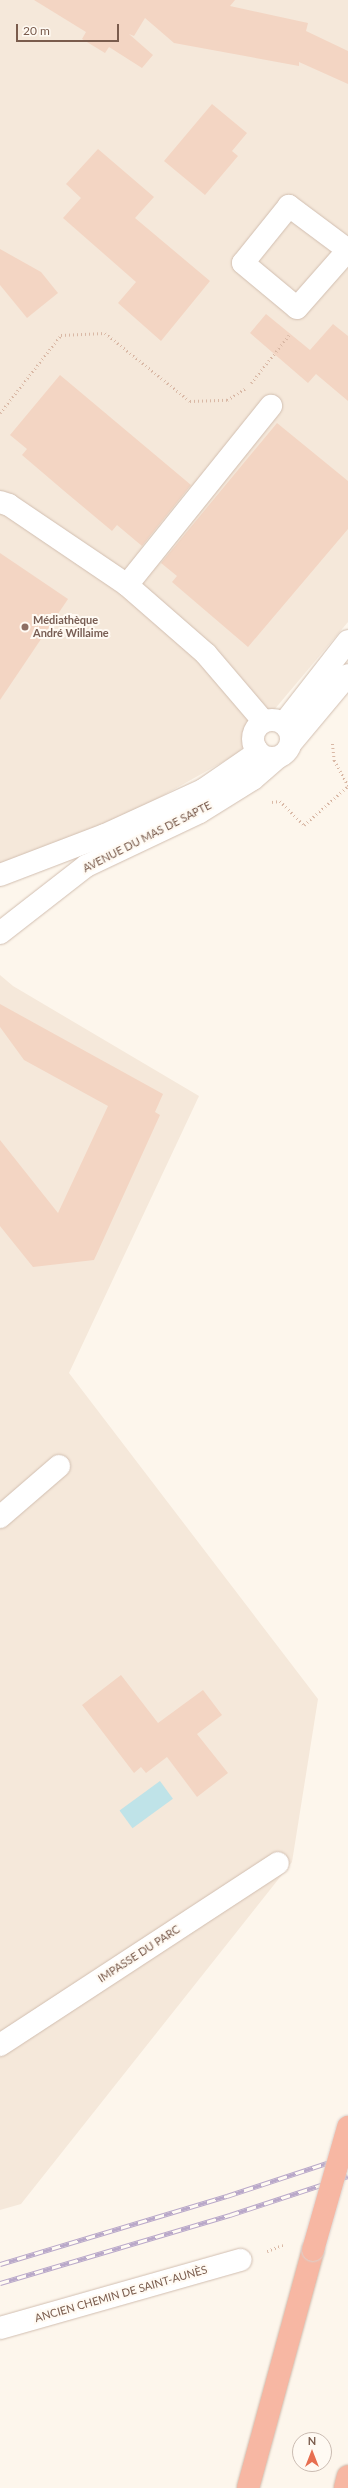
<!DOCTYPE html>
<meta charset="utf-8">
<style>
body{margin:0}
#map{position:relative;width:348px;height:2488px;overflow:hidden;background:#fdf6ec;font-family:Lato,sans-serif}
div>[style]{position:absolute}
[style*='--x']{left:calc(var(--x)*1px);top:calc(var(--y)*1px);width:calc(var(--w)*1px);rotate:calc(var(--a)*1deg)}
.residential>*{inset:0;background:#f5e8da}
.water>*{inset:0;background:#bfe3e8;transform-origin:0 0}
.building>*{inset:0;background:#f3d5c3}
.path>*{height:2.5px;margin-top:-1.25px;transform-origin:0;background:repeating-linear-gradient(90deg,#d9b8a5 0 1px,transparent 0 4px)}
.roads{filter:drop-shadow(0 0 1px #d1beb0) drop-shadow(0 0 1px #d1beb0)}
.minor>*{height:22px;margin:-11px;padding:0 11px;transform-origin:11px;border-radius:11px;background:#fff}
.minor>.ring{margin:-11px;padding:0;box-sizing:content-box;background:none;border:22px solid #fff;border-radius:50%}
.highway>*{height:22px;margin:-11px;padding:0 11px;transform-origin:11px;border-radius:11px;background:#f7b7a3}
.rail>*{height:4.5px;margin-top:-2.25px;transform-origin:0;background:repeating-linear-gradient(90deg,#fffaf3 0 9px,#b9a8c9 0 18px);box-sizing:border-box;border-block:1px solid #b9a8c9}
.bridges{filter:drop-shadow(0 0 1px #dad1cd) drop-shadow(0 0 1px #dad1cd)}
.highway-bridge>*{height:22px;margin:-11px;padding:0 11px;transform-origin:11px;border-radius:11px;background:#f7b7a3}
.dots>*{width:11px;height:11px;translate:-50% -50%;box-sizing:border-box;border:2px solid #fffaf3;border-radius:50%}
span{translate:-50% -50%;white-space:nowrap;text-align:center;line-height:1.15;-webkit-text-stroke:4px #fffaf3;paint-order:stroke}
.education-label{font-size:11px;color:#785e54;font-weight:700}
.left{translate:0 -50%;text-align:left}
.street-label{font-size:11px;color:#7a5c4d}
.north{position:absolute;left:292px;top:2432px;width:40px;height:40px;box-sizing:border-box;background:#fffaf3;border:1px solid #cabbb1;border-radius:50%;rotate:0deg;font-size:11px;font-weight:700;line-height:16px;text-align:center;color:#7a5c4d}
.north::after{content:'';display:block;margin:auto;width:14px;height:18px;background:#e76f51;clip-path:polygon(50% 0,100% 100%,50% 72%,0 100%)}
.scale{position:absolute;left:16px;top:24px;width:103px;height:18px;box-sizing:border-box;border:2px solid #7a5c4d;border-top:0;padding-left:5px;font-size:12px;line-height:14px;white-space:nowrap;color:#7a5c4d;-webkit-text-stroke:3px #fffaf3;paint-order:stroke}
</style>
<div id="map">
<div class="residential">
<i style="clip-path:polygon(0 0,348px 0,348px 622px,237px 754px,0 887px)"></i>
<i style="clip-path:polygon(0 975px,13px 986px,199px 1096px,69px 1373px,318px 1699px,292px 1862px,21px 2204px,0 2210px)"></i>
</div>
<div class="water">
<i style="left:160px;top:1781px;width:22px;height:50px;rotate:54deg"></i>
</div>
<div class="building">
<i style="clip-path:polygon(34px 0,235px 0,230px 6px,308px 23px,306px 31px,348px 51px,348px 84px,299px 62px,299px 66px,174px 43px,145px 18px,134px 36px,129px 34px,153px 55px,142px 68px,109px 47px,105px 53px,82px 39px,86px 32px)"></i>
<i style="clip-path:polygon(212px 104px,247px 133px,232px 151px,238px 156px,205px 195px,164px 161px)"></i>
<i style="clip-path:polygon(98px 149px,154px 197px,135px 218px,210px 281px,161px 341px,118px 303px,136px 282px,63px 218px,81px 198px,66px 184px)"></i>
<i style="clip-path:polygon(0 249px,41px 272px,58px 293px,27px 318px,0 285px)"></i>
<i style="clip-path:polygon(266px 314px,310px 350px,333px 324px,348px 336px,348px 401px,316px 374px,308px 383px,250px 333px)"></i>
<i style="clip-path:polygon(60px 375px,191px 485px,142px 546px,117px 525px,112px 531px,63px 490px,22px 455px,27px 449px,10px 435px)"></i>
<i style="clip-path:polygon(277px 423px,348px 481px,348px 529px,248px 647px,172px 582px,177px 576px,161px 563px)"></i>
<i style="clip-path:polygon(0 553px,68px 599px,0 700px)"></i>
<i style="clip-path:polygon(0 1004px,163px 1094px,155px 1112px,160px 1115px,94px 1260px,33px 1267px,0 1226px,0 1140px,58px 1213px,108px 1106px,24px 1060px,0 1027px)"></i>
<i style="clip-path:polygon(121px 1675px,158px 1723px,203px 1690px,222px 1715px,197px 1734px,228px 1773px,197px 1797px,167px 1757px,146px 1773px,141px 1767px,134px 1773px,82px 1705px)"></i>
</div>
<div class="path">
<i style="--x:251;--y:383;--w:61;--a:-51.6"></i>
<i style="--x:0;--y:413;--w:99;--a:-52"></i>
<i style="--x:61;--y:335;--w:44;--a:-2.6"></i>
<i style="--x:105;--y:333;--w:109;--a:38.7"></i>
<i style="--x:190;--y:401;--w:37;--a:-2"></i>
<i style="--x:227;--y:400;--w:22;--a:-32"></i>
<i style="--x:272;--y:802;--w:8;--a:-7"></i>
<i style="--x:280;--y:801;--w:34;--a:45"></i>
<i style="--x:304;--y:825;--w:59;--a:-41.6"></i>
<i style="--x:348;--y:786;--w:29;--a:-119"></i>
<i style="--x:334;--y:761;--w:19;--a:-96"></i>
<i style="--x:267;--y:2251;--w:17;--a:-21"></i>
</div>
<div class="roads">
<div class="minor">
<i style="--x:348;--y:250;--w:74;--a:-143.3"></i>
<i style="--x:289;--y:206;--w:73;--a:128.9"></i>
<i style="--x:243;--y:263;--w:70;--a:39.8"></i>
<i style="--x:297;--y:308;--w:77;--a:-48.7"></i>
<i style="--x:0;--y:502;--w:9;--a:18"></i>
<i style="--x:9;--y:505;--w:143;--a:34.1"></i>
<i style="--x:127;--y:585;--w:105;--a:41.1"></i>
<i style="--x:206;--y:654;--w:89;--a:49.5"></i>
<i style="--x:127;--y:585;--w:230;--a:-51.2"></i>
<i class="ring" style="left:253px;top:720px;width:16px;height:16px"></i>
<i style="--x:284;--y:723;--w:104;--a:-52"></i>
<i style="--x:292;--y:742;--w:87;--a:-50.1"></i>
<i style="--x:0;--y:875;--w:112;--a:-20.9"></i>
<i style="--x:105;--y:835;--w:108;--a:-24.7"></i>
<i style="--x:203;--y:790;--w:67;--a:-34.6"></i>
<i style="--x:258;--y:752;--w:6;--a:-121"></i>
<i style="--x:0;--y:933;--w:109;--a:-37.9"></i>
<i style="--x:86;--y:866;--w:126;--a:-25.3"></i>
<i style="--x:200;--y:812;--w:62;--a:-31.9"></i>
<i style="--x:253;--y:779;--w:32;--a:-41"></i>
<i style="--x:0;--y:1517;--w:78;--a:-40.8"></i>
<i style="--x:0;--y:2045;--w:332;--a:-33.2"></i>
<i style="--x:0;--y:2328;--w:250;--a:-15.8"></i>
</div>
<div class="highway">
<i style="--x:248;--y:2488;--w:247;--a:-74.7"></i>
<i style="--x:345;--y:2488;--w:12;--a:-76"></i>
</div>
</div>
<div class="rail">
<i style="--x:0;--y:2264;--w:237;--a:-16.7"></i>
<i style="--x:227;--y:2196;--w:127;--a:-18.3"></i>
<i style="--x:0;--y:2283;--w:240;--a:-16.5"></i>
<i style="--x:230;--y:2215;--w:124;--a:-18.3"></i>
</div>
<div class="bridges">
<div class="highway-bridge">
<i style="--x:313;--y:2250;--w:128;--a:-74.1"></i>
</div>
</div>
<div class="dots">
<i style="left:25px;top:627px;background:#8d6e63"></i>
</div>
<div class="education-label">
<span class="left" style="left:33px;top:627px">Médiathèque<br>André Willaime</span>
</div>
<div class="street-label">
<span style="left:147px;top:837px;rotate:-27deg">AVENUE DU MAS DE SAPTE</span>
<span style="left:139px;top:1954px;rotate:-33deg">IMPASSE DU PARC</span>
<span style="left:121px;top:2294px;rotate:-16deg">ANCIEN CHEMIN DE SAINT-AUNÈS</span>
</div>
<div class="north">N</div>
<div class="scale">20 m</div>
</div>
